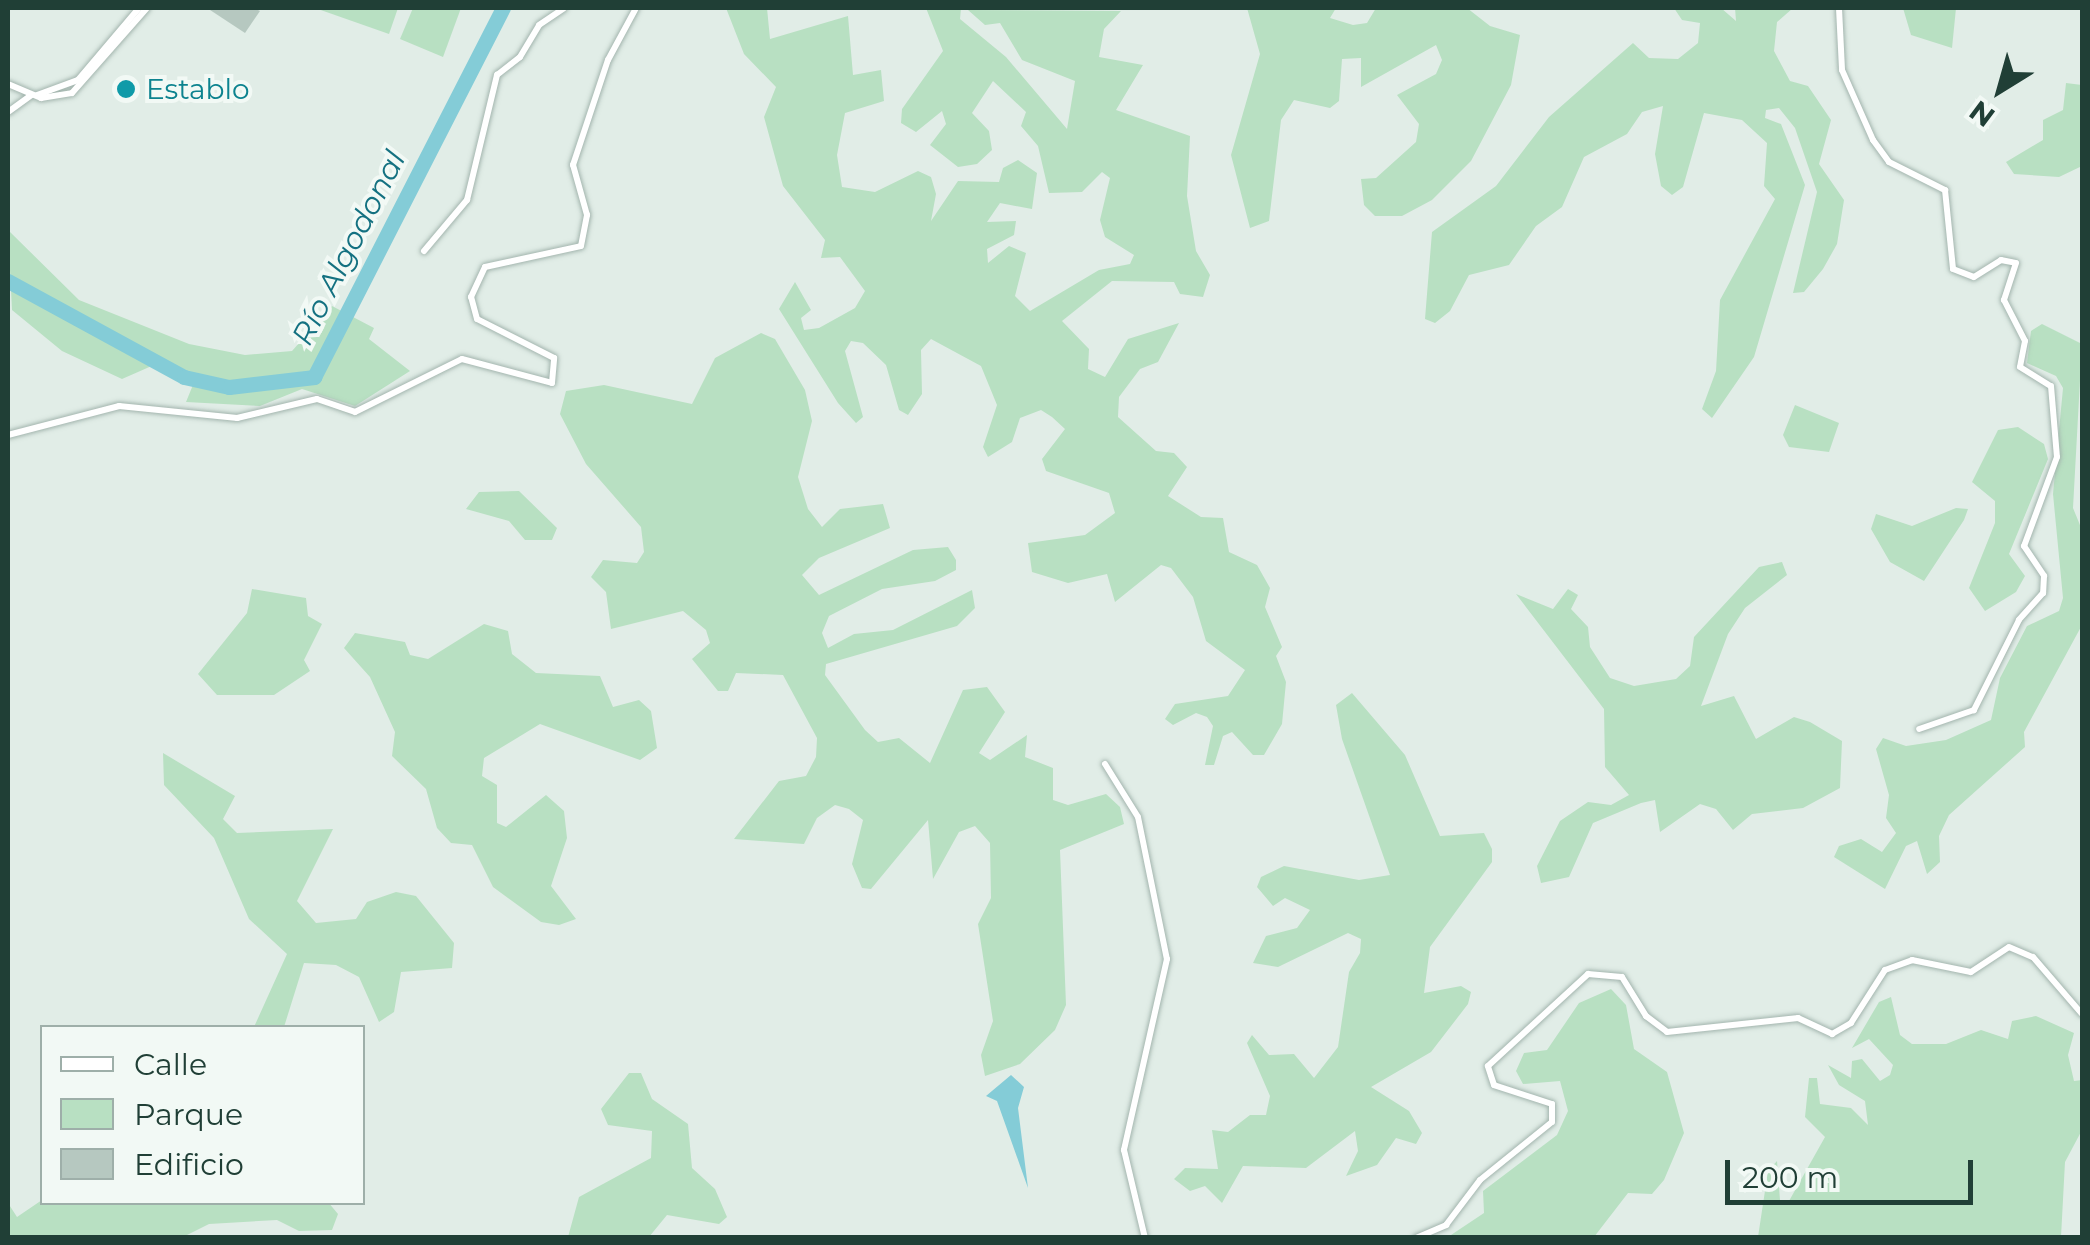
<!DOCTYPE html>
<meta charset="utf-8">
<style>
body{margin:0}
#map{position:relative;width:2090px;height:1245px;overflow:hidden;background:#e1ede7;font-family:Montserrat,sans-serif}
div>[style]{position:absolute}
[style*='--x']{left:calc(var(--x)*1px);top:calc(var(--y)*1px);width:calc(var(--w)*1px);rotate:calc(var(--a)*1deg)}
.green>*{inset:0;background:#b8e0c2}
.water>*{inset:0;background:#84ccd7}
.river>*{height:15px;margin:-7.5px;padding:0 7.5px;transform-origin:7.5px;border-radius:7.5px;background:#84ccd7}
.building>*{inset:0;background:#b6c8c0}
.roads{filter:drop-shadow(0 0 2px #a3b5ae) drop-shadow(0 0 2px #a3b5ae)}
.street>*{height:6px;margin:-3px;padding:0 3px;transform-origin:3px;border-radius:3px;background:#fff}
.dots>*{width:28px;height:28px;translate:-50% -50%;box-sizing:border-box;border:5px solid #f2f9f5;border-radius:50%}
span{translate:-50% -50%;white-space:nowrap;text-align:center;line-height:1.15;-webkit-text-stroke:8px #f2f9f5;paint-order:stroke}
.culture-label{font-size:28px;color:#0d838f}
.left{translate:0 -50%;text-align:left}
.water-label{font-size:30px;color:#147181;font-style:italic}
.frame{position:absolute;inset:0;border:10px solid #203f36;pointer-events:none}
.legend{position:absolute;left:40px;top:1025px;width:325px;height:180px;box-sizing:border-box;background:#f2f9f5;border:2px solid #9eafa9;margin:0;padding:12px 18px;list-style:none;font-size:30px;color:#203f36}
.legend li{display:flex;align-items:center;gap:20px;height:50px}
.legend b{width:50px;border:2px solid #9eafa9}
.north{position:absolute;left:1950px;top:40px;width:100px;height:100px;-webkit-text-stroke:8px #f2f9f5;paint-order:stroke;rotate:217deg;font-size:28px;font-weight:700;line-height:40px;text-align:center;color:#203f36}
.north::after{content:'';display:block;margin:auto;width:35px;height:45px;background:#203f36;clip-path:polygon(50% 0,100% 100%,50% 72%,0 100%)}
.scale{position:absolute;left:1725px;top:1160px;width:248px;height:45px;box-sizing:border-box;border:5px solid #203f36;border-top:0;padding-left:12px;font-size:30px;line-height:35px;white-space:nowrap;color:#203f36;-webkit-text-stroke:8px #f2f9f5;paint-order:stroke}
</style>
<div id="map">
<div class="green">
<i style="clip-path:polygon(315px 8px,398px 8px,389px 34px)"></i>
<i style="clip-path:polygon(413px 8px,461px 8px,443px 57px,400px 39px)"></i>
<i style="clip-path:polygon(726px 8px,767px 8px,770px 39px,848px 16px,853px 75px,881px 70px,884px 101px,845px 113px,837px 155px,842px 187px,875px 192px,918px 171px,931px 177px,936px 194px,931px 221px,958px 181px,999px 182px,1003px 168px,1018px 160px,1037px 173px,1032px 209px,1000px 203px,987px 222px,1016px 221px,1014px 235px,987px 249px,988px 263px,1009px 246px,1026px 253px,1015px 296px,1030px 311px,1099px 270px,1130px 264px,1134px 255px,1105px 237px,1100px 220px,1110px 178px,1102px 172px,1082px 192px,1049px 193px,1038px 146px,1021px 126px,1026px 112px,993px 81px,972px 113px,989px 131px,992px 150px,977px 164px,958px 167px,930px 145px,946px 124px,942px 111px,916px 132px,901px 123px,902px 109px,943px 51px,926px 8px,961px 8px,960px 19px,1006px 57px,1067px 129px,1075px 81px,1022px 60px,1000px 23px,985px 25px,968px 10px,1121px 11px,1104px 29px,1099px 57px,1143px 65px,1116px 110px,1190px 136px,1187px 196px,1196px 251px,1210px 275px,1203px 297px,1180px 294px,1174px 282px,1112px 281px,1062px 321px,1089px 349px,1088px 369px,1105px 377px,1128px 339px,1179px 323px,1158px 362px,1140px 369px,1119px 397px,1118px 417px,1156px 451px,1174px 453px,1187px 467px,1168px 496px,1201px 517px,1223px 518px,1229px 552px,1257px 565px,1270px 588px,1265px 607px,1282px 647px,1276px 656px,1286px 682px,1282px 724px,1264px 755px,1253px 755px,1232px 732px,1223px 736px,1214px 765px,1205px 765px,1213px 726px,1207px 717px,1196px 713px,1173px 725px,1165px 719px,1175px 704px,1228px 696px,1245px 670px,1206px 641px,1193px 597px,1171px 568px,1161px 565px,1115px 602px,1107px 574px,1068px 583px,1032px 572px,1028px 543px,1085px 535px,1115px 513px,1109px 493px,1046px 471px,1042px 459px,1065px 429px,1052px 417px,1041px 410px,1020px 418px,1012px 442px,988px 457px,983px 447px,997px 405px,981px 366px,931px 339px,921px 350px,922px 394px,908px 415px,899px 410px,886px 365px,863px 343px,851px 341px,845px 351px,863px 417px,856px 423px,838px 403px,779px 309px,795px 282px,811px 310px,801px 318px,804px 330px,819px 328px,855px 308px,865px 291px,840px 257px,821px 258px,825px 240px,783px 186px,764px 117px,776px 87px,744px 54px)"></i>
<i style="clip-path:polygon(1247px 8px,1336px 8px,1330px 18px,1353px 25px,1367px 23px,1376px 8px,1467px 8px,1490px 26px,1520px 35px,1511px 85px,1471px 161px,1432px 200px,1402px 216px,1375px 216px,1364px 205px,1361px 179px,1376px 178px,1416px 142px,1419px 124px,1397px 95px,1436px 74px,1442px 60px,1436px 45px,1361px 87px,1361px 58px,1342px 59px,1339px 101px,1330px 108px,1294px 100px,1281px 120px,1269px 221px,1250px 228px,1231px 155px,1260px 54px)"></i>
<i style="clip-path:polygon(1674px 8px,1721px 8px,1736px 21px,1735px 8px,1793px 8px,1777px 22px,1774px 51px,1790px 81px,1808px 86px,1831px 120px,1819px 164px,1844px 200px,1837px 244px,1823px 269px,1804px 292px,1793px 293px,1817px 192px,1795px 128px,1779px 108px,1766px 110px,1765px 118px,1781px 124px,1805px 185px,1754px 357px,1712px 418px,1702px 409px,1716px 371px,1720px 300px,1775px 199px,1764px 186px,1767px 143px,1742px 120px,1704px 113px,1683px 187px,1672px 195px,1661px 186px,1655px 154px,1663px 106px,1642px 112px,1627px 134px,1584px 157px,1562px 207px,1536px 226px,1509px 265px,1469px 275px,1450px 311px,1435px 323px,1425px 319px,1432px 232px,1496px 186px,1549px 117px,1633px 43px,1649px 58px,1678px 59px,1698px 43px,1700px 23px,1682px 20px)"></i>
<i style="clip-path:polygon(1903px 8px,1956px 8px,1952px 48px,1911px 35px)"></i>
<i style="clip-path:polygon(2066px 83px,2082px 85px,2082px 166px,2059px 177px,2014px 174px,2006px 162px,2043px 140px,2043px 120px,2063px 110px)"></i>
<i style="clip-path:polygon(8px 230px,79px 300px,189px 344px,245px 355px,292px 351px,332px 306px,374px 328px,369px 339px,410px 371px,355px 406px,302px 389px,260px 406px,186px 402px,197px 375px,163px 361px,122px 379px,62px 351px,12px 310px)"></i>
<i style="clip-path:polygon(2042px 324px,2082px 344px,2073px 508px,2082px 530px,2082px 625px,2024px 732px,2025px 747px,1949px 815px,1939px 836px,1940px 862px,1927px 874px,1917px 841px,1906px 846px,1885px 889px,1834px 857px,1839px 846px,1861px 839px,1882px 852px,1896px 833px,1886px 818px,1889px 795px,1876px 749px,1883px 738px,1906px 746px,1946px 740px,1991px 720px,2000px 678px,2027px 626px,2059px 611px,2063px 598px,2053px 494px,2063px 388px,2056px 376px,2027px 363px,2031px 331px)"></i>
<i style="clip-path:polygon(761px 333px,775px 339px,805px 390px,812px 421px,798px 477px,808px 509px,822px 527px,840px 509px,883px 504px,890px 528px,819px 558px,802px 575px,819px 595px,913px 550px,948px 547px,956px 560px,956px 570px,935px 581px,882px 589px,829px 616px,822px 633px,828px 648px,854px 634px,893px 630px,972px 590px,975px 608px,957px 626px,826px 664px,825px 675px,865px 730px,878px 742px,899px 738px,930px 763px,963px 690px,987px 687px,1005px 712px,979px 753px,990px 760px,1027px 735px,1025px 757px,1053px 768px,1053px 800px,1068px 805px,1106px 794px,1120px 807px,1124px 824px,1060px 850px,1066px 1005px,1055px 1030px,1020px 1064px,985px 1076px,981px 1055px,993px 1021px,978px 924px,991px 898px,990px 843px,975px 826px,959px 832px,933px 879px,928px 820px,871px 889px,862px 888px,852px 864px,863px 820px,849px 809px,835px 805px,817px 818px,804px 844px,734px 839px,779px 781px,806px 776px,816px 757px,817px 738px,783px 675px,736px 673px,728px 691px,718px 691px,692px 659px,710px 643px,706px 630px,683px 611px,611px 629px,606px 592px,591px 577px,603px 560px,637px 563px,644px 552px,641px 527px,586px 464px,560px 414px,566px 391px,604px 385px,692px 404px,715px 358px)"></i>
<i style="clip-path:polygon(1795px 405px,1839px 423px,1829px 452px,1789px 447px,1783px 435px)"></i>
<i style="clip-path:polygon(2018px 427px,2044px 444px,2048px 459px,2009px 554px,2025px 576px,2016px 592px,1985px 611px,1969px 588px,1995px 523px,1995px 501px,1972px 482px,1998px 430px)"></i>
<i style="clip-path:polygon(519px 491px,557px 528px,552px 540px,525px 540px,509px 521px,466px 509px,479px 492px)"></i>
<i style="clip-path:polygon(1956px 508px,1968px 509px,1964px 520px,1924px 581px,1890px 562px,1871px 529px,1876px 514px,1912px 526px)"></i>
<i style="clip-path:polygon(1782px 562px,1787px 575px,1745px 608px,1728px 634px,1701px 706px,1734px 696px,1756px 739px,1794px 717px,1810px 722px,1842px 741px,1840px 788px,1803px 808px,1752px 814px,1733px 830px,1716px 809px,1700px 804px,1660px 832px,1655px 800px,1641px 803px,1593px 823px,1569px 877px,1541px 883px,1537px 866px,1560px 821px,1588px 802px,1611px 805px,1629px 795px,1605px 767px,1604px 709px,1516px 594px,1553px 609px,1568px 589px,1578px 595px,1571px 609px,1588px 627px,1590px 647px,1610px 678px,1634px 686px,1676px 679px,1690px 666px,1694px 637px,1759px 567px)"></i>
<i style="clip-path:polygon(252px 589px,306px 598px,308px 616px,322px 624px,304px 660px,310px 671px,274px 695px,217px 695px,198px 674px,247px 613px)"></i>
<i style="clip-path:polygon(484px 624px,508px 631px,512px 654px,536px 673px,600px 676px,613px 707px,639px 700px,651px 711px,657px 748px,640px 760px,540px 724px,484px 758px,482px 776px,497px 785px,497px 823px,506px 827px,546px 795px,564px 811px,567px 838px,551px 886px,576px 919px,559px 925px,541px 922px,493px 887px,472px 845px,451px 843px,437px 828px,426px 789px,392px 756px,395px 732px,370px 677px,344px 648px,355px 633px,405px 642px,410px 655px,428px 659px)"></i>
<i style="clip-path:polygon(1352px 693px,1405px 755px,1440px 836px,1484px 833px,1492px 849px,1492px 862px,1430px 947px,1424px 993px,1461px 986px,1471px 992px,1468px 1004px,1431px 1052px,1371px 1087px,1409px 1111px,1422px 1133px,1416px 1144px,1396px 1138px,1377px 1165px,1346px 1176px,1358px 1151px,1355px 1131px,1306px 1168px,1243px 1166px,1222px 1203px,1205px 1186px,1190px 1191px,1174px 1179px,1185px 1168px,1218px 1169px,1212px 1130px,1228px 1132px,1250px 1115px,1266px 1115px,1270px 1096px,1247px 1043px,1252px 1035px,1269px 1055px,1294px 1054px,1314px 1078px,1338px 1047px,1349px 972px,1360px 953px,1361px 939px,1348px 933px,1278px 967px,1253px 963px,1266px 936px,1297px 928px,1310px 910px,1285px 898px,1273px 906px,1257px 887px,1261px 877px,1284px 866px,1359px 880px,1390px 875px,1342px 739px,1336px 705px)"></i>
<i style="clip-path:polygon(163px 753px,235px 796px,223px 819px,237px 833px,333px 829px,297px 901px,316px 923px,356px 919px,367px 902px,396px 892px,416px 896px,454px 943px,452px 968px,401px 972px,394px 1012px,379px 1022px,359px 977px,336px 965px,304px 963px,284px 1027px,254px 1027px,287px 954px,249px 919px,214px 838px,164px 785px)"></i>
<i style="clip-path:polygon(1611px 989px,1626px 1005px,1634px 1049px,1667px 1072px,1684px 1133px,1664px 1180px,1652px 1194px,1628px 1193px,1594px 1237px,1448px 1237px,1484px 1213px,1483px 1191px,1557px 1135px,1568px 1111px,1560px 1081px,1523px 1084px,1516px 1071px,1524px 1053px,1547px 1050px,1579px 1003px)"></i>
<i style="clip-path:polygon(1891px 997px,1900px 1035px,1912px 1044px,1946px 1044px,1981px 1030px,2008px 1039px,2012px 1021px,2036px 1016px,2074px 1033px,2068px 1055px,2074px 1081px,2082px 1080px,2082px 1130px,2065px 1162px,2061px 1237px,1758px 1237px,1768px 1171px,1777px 1161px,1780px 1200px,1789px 1201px,1825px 1137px,1805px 1117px,1809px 1078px,1817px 1078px,1820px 1104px,1851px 1108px,1868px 1125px,1865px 1101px,1839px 1085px,1828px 1065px,1851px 1078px,1852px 1061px,1862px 1059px,1880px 1081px,1890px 1075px,1893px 1065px,1869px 1039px,1852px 1048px,1879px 1002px)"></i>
<i style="clip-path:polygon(629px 1073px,641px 1073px,652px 1099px,688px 1124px,692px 1168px,715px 1189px,727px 1217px,719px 1224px,667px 1215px,649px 1237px,568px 1237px,579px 1197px,651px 1158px,652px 1131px,608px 1125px,601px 1109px)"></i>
<i style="clip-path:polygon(42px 1200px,328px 1202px,338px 1214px,332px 1230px,299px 1231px,277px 1220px,209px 1224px,183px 1237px,8px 1237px,8px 1203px,17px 1217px)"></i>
</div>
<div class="water">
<i style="clip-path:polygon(1011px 1075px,1024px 1087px,1018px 1108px,1028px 1188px,997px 1101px,986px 1096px)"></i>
</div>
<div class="river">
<i style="--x:8;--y:281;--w:200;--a:28.6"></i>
<i style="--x:184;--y:377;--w:46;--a:12.5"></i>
<i style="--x:229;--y:387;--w:86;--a:-6.7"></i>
<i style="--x:314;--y:377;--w:415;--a:-62.9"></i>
</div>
<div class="building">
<i style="clip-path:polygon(207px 8px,254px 8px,260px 11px,245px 33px)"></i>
</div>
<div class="roads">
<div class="street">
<i style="--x:1839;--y:8;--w:62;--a:87.2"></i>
<i style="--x:1842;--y:70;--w:77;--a:66.1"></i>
<i style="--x:1873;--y:140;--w:27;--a:54"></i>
<i style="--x:1889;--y:162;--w:63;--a:26.6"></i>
<i style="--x:1945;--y:190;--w:79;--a:84.2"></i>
<i style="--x:1953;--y:269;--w:22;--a:21"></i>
<i style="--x:1974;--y:277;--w:32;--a:-32"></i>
<i style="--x:2001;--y:260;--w:15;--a:11"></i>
<i style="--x:2016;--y:263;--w:39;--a:108"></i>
<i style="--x:2004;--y:300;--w:46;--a:62.9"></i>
<i style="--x:2025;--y:341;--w:26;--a:101"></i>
<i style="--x:2020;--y:367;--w:36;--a:32"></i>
<i style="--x:2051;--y:386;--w:71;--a:85.2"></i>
<i style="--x:2057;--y:457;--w:95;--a:110.3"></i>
<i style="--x:2024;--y:546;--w:36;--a:56"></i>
<i style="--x:2044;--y:576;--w:17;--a:93"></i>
<i style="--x:2043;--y:593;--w:36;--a:132"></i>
<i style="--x:2019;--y:620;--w:101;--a:116.6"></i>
<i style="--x:1974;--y:710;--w:58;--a:160.9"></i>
<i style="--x:8;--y:84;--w:36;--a:23"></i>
<i style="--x:41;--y:98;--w:31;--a:-9"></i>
<i style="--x:72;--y:93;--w:113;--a:-48.6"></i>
<i style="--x:37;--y:95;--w:44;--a:-20.1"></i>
<i style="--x:78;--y:80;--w:94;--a:-49.7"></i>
<i style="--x:8;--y:112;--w:29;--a:-36"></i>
<i style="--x:424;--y:251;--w:67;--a:-49.9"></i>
<i style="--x:467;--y:200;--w:129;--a:-76.5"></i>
<i style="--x:497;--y:75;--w:29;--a:-38"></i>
<i style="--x:520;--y:57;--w:37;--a:-59"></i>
<i style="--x:539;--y:25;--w:30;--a:-34"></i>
<i style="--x:8;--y:435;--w:115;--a:-14.6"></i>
<i style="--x:119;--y:406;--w:119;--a:5.8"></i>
<i style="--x:237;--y:418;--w:82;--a:-13.4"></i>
<i style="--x:317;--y:399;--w:40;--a:18.9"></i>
<i style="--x:355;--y:412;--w:119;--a:-26.4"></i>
<i style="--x:462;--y:359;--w:93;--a:14.9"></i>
<i style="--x:552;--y:383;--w:25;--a:-85"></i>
<i style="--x:554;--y:358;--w:86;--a:-153.1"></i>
<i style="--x:477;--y:319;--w:23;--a:-105"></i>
<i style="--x:471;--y:297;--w:33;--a:-65"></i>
<i style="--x:485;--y:267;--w:98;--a:-12.3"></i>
<i style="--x:581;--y:246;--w:32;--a:-79"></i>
<i style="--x:587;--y:215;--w:52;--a:-105.6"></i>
<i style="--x:573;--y:165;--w:111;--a:-71.6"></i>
<i style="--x:608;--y:60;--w:59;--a:-61.7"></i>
<i style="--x:1105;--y:764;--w:62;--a:58.1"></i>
<i style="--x:1138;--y:817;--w:145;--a:78.5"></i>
<i style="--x:1167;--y:959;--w:196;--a:102.7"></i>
<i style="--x:1124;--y:1150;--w:90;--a:76.6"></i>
<i style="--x:1416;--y:1238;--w:33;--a:-23"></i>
<i style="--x:1446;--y:1225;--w:56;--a:-52.9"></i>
<i style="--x:1480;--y:1180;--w:92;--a:-38.9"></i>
<i style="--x:1552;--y:1122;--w:18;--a:-90"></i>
<i style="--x:1552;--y:1104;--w:61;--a:-161.9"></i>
<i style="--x:1494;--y:1085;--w:20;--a:-108"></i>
<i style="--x:1488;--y:1066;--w:136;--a:-42.6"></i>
<i style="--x:1588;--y:974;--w:34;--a:5"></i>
<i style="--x:1622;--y:977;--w:46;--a:58.4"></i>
<i style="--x:1646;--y:1016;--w:26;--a:37"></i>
<i style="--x:1667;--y:1032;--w:132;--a:-6.1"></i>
<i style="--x:1798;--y:1018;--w:38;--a:25"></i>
<i style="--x:1832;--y:1034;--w:22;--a:-30"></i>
<i style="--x:1851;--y:1023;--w:63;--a:-57.3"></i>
<i style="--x:1885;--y:970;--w:29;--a:-20"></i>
<i style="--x:1912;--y:960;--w:60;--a:11.5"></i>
<i style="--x:1971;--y:972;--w:45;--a:-33.3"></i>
<i style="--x:2009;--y:947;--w:26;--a:23"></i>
<i style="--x:2033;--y:957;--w:75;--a:49.3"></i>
</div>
</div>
<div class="dots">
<i style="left:126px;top:89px;background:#0f9aa8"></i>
</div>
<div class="culture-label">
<span class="left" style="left:146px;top:89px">Establo</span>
</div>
<div class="water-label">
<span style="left:349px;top:248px;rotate:-63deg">Río Algodonal</span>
</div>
<div class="frame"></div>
<ul class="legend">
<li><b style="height:12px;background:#fff"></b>Calle</li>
<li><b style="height:28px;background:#b8e0c2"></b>Parque</li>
<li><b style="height:28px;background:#b6c8c0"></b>Edificio</li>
</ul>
<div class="north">N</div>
<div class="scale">200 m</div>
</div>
